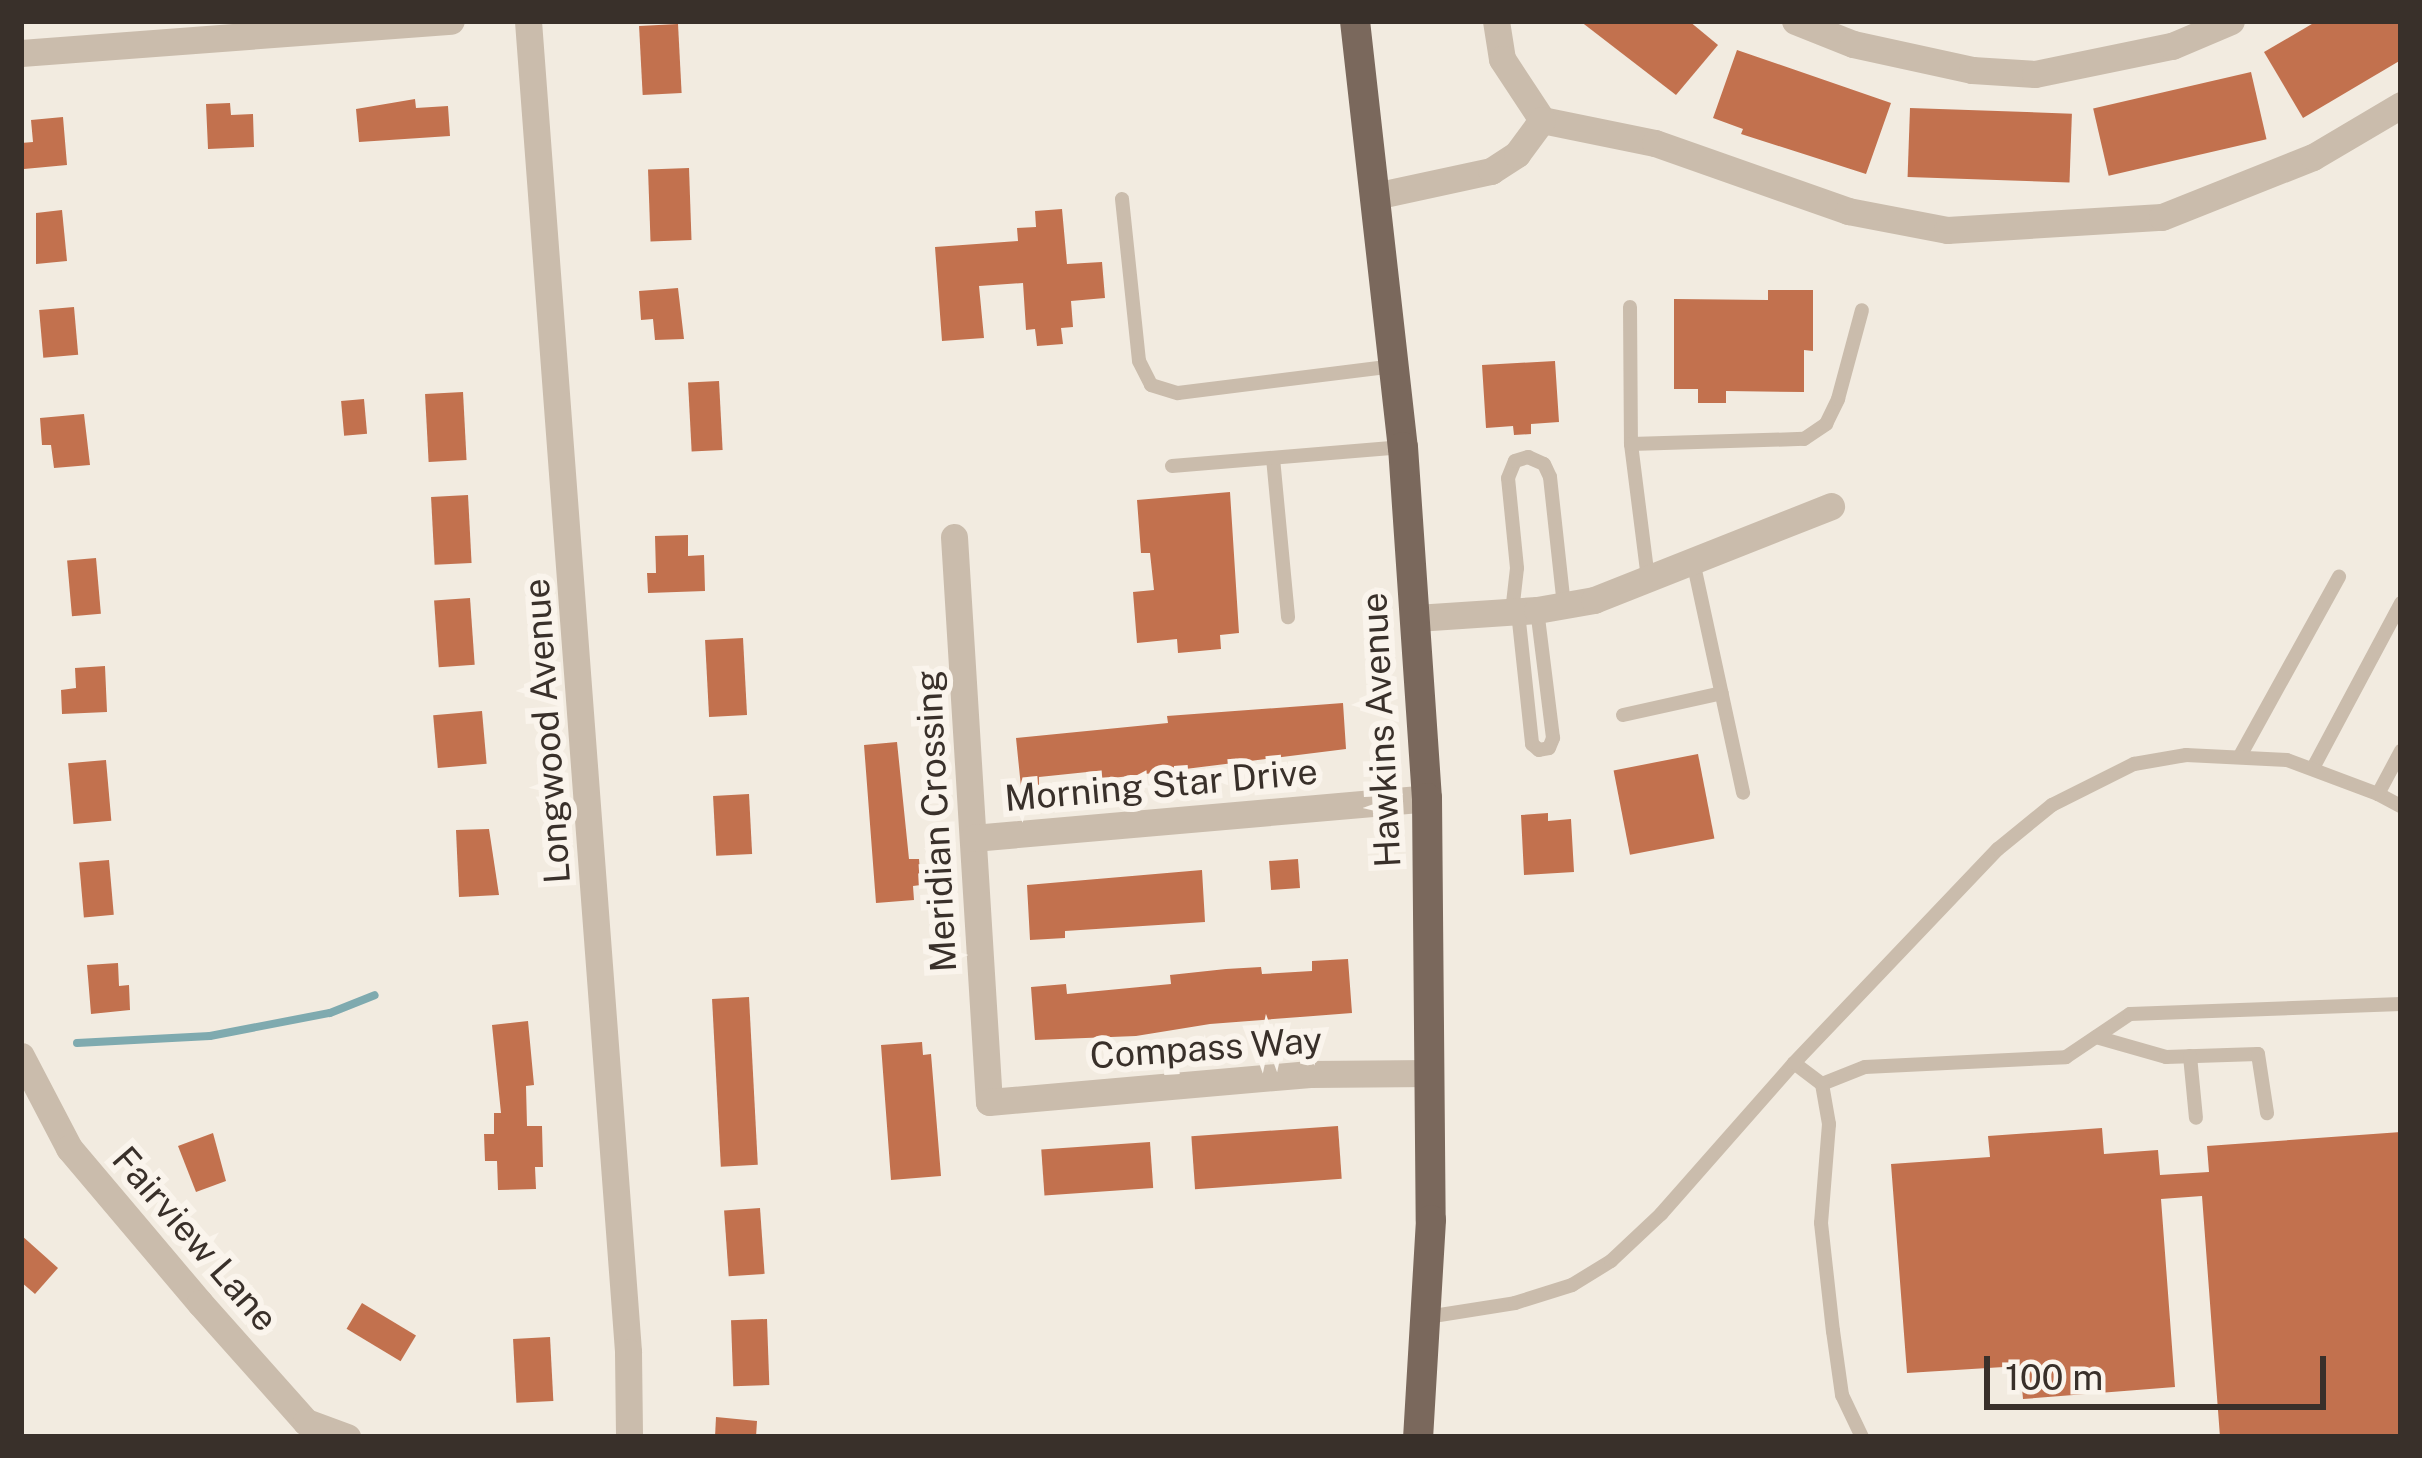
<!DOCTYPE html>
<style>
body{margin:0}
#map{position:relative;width:2422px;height:1458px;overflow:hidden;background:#f2ebe0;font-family:"Public Sans",sans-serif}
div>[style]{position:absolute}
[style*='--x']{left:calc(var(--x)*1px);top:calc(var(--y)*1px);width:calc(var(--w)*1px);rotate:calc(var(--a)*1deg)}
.stream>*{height:8px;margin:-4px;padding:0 4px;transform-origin:4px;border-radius:4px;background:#7faaaf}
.building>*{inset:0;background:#c2714e;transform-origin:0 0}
.lane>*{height:14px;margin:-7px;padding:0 7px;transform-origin:7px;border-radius:7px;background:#cabcac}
.street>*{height:27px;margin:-13.5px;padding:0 13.5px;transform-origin:13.5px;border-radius:13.5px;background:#cabcac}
.primary>*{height:30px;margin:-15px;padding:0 15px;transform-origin:15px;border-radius:15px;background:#7a685c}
span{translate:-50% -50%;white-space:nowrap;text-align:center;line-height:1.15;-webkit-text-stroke:12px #faf4ec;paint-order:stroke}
.street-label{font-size:36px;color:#39302a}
.frame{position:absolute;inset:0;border:24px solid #39302a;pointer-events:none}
.scale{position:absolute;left:1984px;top:1356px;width:342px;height:54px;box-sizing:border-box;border:6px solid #39302a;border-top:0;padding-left:15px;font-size:36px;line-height:42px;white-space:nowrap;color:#39302a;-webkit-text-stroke:9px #faf4ec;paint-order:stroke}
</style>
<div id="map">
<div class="stream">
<i style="--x:77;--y:1043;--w:133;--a:-3"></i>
<i style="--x:210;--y:1036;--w:122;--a:-10.9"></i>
<i style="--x:330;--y:1013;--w:48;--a:-21.8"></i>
</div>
<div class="building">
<i style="clip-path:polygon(1580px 21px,1689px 21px,1718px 45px,1676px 95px)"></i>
<i style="clip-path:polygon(2317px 21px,2401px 21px,2401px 60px,2303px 118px,2264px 52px)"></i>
<i style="left:678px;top:24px;width:69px;height:39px;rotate:87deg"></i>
<i style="clip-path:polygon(1737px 50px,1891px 103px,1866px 174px,1741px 134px,1743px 129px,1713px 118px)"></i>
<i style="left:2251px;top:72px;width:69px;height:162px;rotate:77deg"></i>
<i style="clip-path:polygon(415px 99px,416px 108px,448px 106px,450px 136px,359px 142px,356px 109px)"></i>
<i style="clip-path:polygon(230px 103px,231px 115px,253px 114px,254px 147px,208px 149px,206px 104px)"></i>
<i style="left:1910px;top:108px;width:162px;height:69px;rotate:2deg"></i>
<i style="clip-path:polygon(63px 117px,67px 165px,24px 169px,21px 143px,33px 142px,31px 120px)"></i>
<i style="left:689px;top:168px;width:72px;height:41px;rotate:88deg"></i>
<i style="clip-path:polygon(1062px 209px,1067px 264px,1102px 262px,1105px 298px,1071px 301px,1073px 327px,1061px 328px,1063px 344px,1037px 346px,1035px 329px,1026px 330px,1023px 283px,979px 286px,984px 338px,942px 341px,935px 247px,1018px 241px,1017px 228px,1036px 227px,1035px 211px)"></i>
<i style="clip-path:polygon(62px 210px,67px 261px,36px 264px,36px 213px)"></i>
<i style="clip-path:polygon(678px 288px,684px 339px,655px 340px,653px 319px,641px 320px,639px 291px)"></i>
<i style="clip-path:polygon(1768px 290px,1813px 290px,1813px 351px,1804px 350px,1804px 392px,1726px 391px,1726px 403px,1698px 403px,1698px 389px,1674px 389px,1674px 299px,1768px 300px)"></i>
<i style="left:74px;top:307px;width:48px;height:35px;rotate:85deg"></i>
<i style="clip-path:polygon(1555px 361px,1559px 422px,1531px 424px,1531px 434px,1514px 435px,1513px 426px,1486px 428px,1482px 365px)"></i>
<i style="left:719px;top:381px;width:69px;height:31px;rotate:87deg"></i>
<i style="left:463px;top:392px;width:68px;height:38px;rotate:87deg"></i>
<i style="left:364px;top:399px;width:35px;height:23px;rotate:85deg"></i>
<i style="clip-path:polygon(84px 414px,90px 465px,54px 468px,51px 445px,42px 445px,40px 418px)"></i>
<i style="clip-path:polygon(1230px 492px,1239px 633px,1220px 635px,1221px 649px,1178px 653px,1177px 639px,1137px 643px,1133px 592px,1154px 590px,1150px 553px,1141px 553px,1137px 500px)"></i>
<i style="left:468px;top:495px;width:68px;height:37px;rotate:87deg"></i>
<i style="clip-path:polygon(688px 535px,688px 556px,704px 555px,705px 591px,648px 593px,647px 573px,656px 573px,655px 536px)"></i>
<i style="left:96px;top:558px;width:56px;height:29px;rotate:85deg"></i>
<i style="left:470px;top:598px;width:67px;height:36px;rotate:86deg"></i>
<i style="left:743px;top:638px;width:77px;height:38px;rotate:87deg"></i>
<i style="clip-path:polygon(105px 666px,107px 712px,62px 714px,61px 690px,76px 688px,75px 668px)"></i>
<i style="clip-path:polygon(1343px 703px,1346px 749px,1121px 777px,1098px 779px,1097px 771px,1039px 777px,1039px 785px,1021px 787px,1016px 738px,1168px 723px,1167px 716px)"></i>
<i style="left:482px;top:711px;width:53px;height:49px;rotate:85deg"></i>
<i style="clip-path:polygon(897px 742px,909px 859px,919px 859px,921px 885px,913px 886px,914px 900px,876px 903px,864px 745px)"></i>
<i style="left:1698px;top:754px;width:86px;height:86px;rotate:79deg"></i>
<i style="left:106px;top:760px;width:61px;height:38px;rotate:85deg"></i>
<i style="left:749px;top:794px;width:60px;height:36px;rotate:87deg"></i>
<i style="clip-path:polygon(1548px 813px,1548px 821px,1571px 819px,1574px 872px,1524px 875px,1521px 815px)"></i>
<i style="clip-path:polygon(489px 829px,499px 895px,459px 897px,456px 830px)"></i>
<i style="left:1298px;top:859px;width:29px;height:29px;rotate:86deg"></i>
<i style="left:109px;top:860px;width:55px;height:30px;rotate:85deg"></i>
<i style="clip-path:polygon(1202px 870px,1205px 922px,1065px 931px,1065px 938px,1030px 940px,1027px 885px)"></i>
<i style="clip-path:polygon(1348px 959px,1352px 1013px,1210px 1024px,1136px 1036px,1035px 1040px,1031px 987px,1066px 984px,1067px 994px,1171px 984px,1170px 975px,1226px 969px,1261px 967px,1262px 974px,1312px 971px,1312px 961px)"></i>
<i style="clip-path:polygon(118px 963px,119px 986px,129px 985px,130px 1010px,91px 1014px,87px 965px)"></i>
<i style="left:749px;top:997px;width:168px;height:37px;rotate:87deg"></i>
<i style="clip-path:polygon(528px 1021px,534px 1085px,526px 1086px,527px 1126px,542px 1126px,543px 1167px,535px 1167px,536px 1189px,498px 1190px,497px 1161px,485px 1161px,484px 1134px,494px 1134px,494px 1113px,501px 1113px,492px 1025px)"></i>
<i style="clip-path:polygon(922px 1042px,923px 1055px,931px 1054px,941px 1176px,891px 1180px,881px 1045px)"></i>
<i style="left:1338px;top:1126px;width:53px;height:147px;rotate:86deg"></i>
<i style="clip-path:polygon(2102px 1128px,2104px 1154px,2158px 1150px,2160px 1175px,2209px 1172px,2207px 1146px,2401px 1132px,2401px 1437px,2220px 1437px,2202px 1196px,2161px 1199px,2175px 1387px,2023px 1399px,2020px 1366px,1907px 1373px,1891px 1164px,1990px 1157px,1988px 1136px)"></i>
<i style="clip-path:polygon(213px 1133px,226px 1181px,196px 1192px,178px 1146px)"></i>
<i style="left:1150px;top:1142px;width:46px;height:109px;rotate:86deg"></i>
<i style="left:760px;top:1208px;width:66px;height:36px;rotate:86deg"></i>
<i style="clip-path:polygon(21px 1235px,58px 1268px,35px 1294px,21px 1282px)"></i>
<i style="left:362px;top:1303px;width:63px;height:30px;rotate:31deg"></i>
<i style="left:767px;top:1319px;width:66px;height:36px;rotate:88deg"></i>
<i style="left:550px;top:1337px;width:64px;height:37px;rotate:87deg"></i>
<i style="clip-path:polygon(716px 1417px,757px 1421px,756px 1437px,715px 1437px)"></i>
</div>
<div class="lane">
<i style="--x:1122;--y:199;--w:163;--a:84"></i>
<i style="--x:1139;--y:361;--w:27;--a:63"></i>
<i style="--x:1151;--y:385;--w:28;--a:17"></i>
<i style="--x:1178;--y:393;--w:218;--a:-7.1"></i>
<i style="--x:1630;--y:307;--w:137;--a:89.6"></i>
<i style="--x:1631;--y:444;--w:135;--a:82.8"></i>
<i style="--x:1631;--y:444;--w:173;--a:-1.7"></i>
<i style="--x:1804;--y:439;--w:27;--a:-34"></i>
<i style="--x:1826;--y:424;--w:28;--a:-64"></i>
<i style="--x:1838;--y:399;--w:92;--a:-74.9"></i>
<i style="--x:1273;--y:458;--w:160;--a:84.6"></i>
<i style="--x:1172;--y:466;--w:232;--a:-4.7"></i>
<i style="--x:1693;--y:561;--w:237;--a:77.8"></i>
<i style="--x:1512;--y:612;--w:44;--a:-83.5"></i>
<i style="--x:1517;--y:568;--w:90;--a:-95.7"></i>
<i style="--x:1508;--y:478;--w:18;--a:-68"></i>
<i style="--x:1515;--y:461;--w:14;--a:-17"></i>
<i style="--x:1528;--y:457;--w:17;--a:24"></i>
<i style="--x:1544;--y:464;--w:14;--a:65"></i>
<i style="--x:1550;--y:477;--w:129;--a:83.8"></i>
<i style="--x:1518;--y:612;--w:133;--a:83.9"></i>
<i style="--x:1532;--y:744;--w:9;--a:41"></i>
<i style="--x:1539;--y:750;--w:10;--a:-11"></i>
<i style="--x:1549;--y:748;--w:11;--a:-68"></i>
<i style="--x:1553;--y:738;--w:129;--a:-97.1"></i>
<i style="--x:1623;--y:715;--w:101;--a:-12.5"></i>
<i style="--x:2240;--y:756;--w:205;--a:-61.1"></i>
<i style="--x:2313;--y:768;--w:187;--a:-61.9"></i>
<i style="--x:2378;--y:794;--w:26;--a:28"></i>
<i style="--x:2096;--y:1037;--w:73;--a:15.9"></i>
<i style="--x:2166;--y:1057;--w:92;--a:-1.9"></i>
<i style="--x:2258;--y:1054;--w:60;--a:81.3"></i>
<i style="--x:2190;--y:1056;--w:62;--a:84.5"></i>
<i style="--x:1794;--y:1063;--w:35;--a:37"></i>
<i style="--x:1822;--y:1084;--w:46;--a:-21.6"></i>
<i style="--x:1865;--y:1067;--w:201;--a:-2.8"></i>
<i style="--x:2066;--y:1057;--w:77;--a:-33.9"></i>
<i style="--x:2130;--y:1014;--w:271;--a:-2.1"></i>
<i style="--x:1822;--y:1084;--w:41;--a:80.1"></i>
<i style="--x:1829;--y:1124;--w:99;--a:94.6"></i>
<i style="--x:1821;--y:1223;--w:109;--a:83.7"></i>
<i style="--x:1833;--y:1331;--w:65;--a:82"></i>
<i style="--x:1842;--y:1395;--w:47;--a:64.5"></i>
<i style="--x:1427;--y:1317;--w:89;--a:-9"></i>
<i style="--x:1515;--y:1303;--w:60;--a:-17.5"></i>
<i style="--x:1572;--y:1285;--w:46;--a:-31.6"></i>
<i style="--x:1611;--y:1261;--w:69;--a:-43.2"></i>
<i style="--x:1661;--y:1214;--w:201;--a:-48.6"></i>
<i style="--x:1794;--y:1063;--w:296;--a:-46.4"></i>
<i style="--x:1998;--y:849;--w:70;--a:-39.2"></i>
<i style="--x:2052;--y:805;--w:92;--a:-26.6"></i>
<i style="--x:2134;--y:764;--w:53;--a:-9.8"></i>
<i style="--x:2186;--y:755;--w:101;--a:2.8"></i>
<i style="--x:2287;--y:760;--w:97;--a:20.5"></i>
<i style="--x:2378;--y:794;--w:49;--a:-61.9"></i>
</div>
<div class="street">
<i style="--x:528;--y:21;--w:1335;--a:85.7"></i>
<i style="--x:628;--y:1352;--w:85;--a:89.3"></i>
<i style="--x:1496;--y:21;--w:38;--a:81"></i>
<i style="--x:1502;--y:59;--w:73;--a:56.7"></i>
<i style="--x:1542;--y:120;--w:115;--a:11.5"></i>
<i style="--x:1655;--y:143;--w:205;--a:19.4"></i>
<i style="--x:1848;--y:211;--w:101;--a:10.9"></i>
<i style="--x:1947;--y:230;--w:215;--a:-3.5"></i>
<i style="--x:2162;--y:217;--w:162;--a:-21.7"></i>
<i style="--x:2313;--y:157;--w:102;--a:-30.6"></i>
<i style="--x:1795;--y:21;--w:62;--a:21.6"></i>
<i style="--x:1853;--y:44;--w:122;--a:12.3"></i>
<i style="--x:1972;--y:70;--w:63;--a:3.6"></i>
<i style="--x:2035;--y:74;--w:140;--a:-11.6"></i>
<i style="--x:2172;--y:46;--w:64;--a:-23"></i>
<i style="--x:21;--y:53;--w:431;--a:-4.3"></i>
<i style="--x:1375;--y:196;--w:119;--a:-12.2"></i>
<i style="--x:1491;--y:171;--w:31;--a:-33"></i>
<i style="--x:1517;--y:154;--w:42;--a:-53.7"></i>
<i style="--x:954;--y:537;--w:566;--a:86.46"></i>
<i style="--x:989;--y:1102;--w:322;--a:-5"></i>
<i style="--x:1310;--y:1074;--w:120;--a:-0.5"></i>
<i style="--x:1416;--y:618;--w:121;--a:-3.8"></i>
<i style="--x:1537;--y:610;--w:58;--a:-10"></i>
<i style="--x:1594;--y:600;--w:255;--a:-21.6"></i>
<i style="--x:973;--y:838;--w:456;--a:-5"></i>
<i style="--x:21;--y:1056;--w:104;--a:62.4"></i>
<i style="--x:69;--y:1148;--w:203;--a:49.8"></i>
<i style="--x:200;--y:1303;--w:159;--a:48.3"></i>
<i style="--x:306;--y:1422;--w:44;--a:20.1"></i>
</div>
<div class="primary">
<i style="--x:1355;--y:21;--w:429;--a:83.6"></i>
<i style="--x:1403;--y:447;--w:352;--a:86.1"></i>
<i style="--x:1427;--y:798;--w:422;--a:89.5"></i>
<i style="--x:1431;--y:1220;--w:217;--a:93.4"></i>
</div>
<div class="street-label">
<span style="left:1381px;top:730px;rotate:-93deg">Hawkins Avenue</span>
<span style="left:547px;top:731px;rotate:-94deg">Longwood Avenue</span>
<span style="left:1161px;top:785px;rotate:-5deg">Morning Star Drive</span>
<span style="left:936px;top:821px;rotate:-93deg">Meridian Crossing</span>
<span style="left:1206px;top:1048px;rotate:-4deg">Compass Way</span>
<span style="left:195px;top:1239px;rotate:49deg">Fairview Lane</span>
</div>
<div class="frame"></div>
<div class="scale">100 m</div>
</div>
